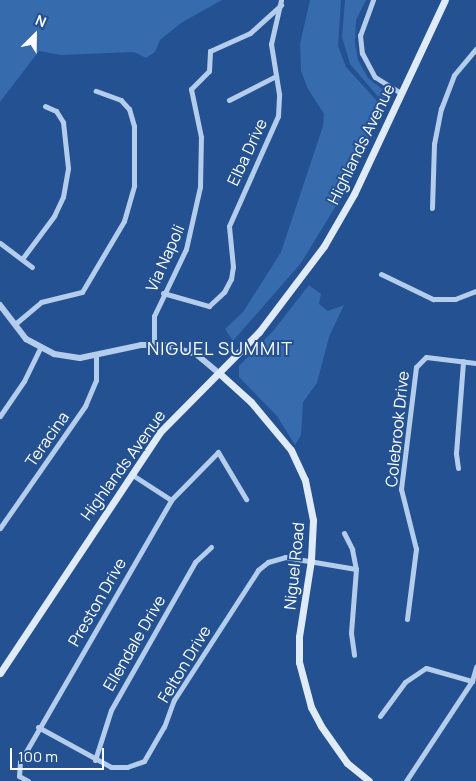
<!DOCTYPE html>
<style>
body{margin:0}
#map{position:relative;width:476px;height:781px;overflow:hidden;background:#235191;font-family:Manrope,sans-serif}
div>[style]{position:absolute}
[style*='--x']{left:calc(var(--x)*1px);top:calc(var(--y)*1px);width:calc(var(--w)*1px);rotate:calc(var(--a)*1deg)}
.green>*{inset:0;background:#366bae}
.minor>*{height:5px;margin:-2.5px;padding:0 2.5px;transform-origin:2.5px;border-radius:2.5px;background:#b4cdec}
.tertiary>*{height:6px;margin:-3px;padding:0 3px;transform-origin:3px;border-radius:3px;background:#b4cdec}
.secondary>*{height:7px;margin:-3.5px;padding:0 3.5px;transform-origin:3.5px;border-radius:3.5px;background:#e0ebfa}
span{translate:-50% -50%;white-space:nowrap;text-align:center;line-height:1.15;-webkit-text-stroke:4px #235191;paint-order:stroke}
.street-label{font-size:16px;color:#fff}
.neighbourhood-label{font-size:18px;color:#fff;letter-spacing:1px}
.north{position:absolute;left:10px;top:10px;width:50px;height:50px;-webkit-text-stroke:4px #235191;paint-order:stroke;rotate:23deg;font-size:14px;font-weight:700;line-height:20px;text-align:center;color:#fff}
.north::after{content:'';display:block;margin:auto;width:18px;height:22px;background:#fff;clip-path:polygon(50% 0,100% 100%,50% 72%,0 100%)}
.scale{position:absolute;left:10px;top:748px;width:94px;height:22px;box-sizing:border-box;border:2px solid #fff;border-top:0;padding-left:6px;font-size:15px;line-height:18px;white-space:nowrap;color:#fff;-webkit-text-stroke:4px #235191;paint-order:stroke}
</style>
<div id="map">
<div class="green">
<i style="clip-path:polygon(0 0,222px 0,181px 23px,160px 40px,155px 52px,146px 58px,134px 52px,61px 55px,39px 51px,0 102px)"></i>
<i style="clip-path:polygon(310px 0,341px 0,338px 46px,346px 67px,377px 101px,380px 110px,345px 191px,301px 263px,233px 341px,225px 329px,243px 312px,281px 252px,323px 126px,324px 114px,308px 89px,301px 71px,300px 44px)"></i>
<i style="clip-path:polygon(345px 0,366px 0,356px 20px,355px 43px,358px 60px,368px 78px,382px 89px,385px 99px,380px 99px,350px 64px,342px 37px)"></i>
<i style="clip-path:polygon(309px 285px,321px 294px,319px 304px,328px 311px,344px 305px,329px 337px,317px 383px,303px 402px,301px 435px,295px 445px,277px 416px,239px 377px,239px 366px,273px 331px)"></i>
</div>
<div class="minor">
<i style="--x:373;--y:0;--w:37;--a:110"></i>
<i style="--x:360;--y:35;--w:18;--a:84"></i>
<i style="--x:362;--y:53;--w:27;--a:62"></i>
<i style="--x:375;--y:77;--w:31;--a:32"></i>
<i style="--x:229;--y:100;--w:53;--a:-27.1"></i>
<i style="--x:432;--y:208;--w:64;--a:-88.2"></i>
<i style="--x:434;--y:144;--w:36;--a:-79"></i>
<i style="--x:441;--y:109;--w:36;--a:-69"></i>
<i style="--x:454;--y:75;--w:34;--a:-50"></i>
<i style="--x:0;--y:243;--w:40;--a:37"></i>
<i style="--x:22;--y:259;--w:54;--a:-53.3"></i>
<i style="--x:54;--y:216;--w:21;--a:-65"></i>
<i style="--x:63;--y:197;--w:29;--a:-80"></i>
<i style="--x:68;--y:168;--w:46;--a:-96.2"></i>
<i style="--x:63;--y:122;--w:13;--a:-122"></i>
<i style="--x:56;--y:111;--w:12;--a:-156"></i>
<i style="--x:381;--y:274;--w:58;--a:25.7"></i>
<i style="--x:433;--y:299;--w:22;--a:0"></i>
<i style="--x:455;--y:299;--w:22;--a:-21"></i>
<i style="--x:163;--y:293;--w:48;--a:15.8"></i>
<i style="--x:209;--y:306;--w:21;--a:-43"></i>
<i style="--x:224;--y:292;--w:15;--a:-62"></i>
<i style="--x:231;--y:279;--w:12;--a:-81"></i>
<i style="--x:233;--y:267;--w:41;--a:-95.6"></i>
<i style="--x:229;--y:226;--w:120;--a:-66"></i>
<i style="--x:278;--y:116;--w:22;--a:-87"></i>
<i style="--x:279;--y:94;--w:51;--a:-99.1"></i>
<i style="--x:271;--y:44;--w:45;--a:-77.2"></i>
<i style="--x:15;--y:324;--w:34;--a:-40"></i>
<i style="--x:41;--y:302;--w:42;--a:-13.7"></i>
<i style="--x:82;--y:292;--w:82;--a:-59.4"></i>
<i style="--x:124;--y:221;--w:37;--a:-74"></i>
<i style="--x:134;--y:185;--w:59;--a:-90"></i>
<i style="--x:134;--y:126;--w:18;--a:-106"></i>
<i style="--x:129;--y:109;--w:12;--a:-132"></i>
<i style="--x:121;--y:100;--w:27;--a:-160"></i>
<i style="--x:154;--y:344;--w:28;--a:-90"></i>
<i style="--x:154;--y:316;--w:74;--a:-64.5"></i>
<i style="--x:186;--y:249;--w:64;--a:-77.3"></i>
<i style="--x:200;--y:187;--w:50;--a:-88.9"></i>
<i style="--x:201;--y:137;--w:49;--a:-101.8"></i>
<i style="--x:191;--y:89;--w:25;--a:-45"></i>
<i style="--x:209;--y:71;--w:20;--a:-87"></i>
<i style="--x:210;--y:51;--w:44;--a:-24.2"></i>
<i style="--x:250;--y:33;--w:42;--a:-42.1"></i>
<i style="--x:0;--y:416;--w:42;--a:-55.6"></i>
<i style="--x:24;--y:381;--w:37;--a:-64"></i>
<i style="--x:458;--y:468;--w:15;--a:-98"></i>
<i style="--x:456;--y:453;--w:92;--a:-85.6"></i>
<i style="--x:131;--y:474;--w:48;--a:33"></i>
<i style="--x:0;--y:528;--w:149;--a:-55.1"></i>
<i style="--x:85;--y:406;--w:28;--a:-67"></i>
<i style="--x:96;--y:380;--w:23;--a:-90"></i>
<i style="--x:344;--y:533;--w:18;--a:63"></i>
<i style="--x:352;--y:549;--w:20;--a:79"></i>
<i style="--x:356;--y:569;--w:64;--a:94.5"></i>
<i style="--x:351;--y:633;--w:22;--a:82"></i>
<i style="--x:407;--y:619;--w:71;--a:-82.7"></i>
<i style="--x:416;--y:549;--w:62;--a:-104"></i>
<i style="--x:401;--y:489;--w:123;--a:-83"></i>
<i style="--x:416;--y:367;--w:14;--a:-45"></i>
<i style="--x:426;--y:357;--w:50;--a:6.8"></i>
<i style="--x:380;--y:716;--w:42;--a:-53.7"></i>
<i style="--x:405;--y:682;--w:25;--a:-34"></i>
<i style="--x:426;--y:668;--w:48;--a:15.8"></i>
<i style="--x:38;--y:727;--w:83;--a:28.7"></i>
<i style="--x:111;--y:767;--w:16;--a:0"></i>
<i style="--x:127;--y:767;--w:18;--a:-19"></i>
<i style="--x:144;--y:761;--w:39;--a:-60"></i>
<i style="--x:164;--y:727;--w:29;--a:-70"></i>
<i style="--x:174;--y:700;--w:155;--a:-57.1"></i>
<i style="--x:258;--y:570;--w:13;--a:-39"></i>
<i style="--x:268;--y:562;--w:18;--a:-16"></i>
<i style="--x:285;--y:557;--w:72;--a:9.6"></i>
<i style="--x:95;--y:760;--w:52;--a:-72.3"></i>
<i style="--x:111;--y:710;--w:170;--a:-60.4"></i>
<i style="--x:195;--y:562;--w:22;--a:-43"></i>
<i style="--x:28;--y:781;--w:10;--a:-151"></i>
<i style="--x:19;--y:776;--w:14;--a:-86"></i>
<i style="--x:20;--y:762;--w:302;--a:-60"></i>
<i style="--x:171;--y:500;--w:67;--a:-45.6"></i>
<i style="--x:218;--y:452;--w:55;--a:59.2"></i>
<i style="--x:406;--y:781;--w:120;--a:-56.6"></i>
<i style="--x:472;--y:681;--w:15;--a:-74"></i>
</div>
<div class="tertiary">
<i style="--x:0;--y:305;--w:43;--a:52.6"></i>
<i style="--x:26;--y:339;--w:32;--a:28"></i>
<i style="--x:54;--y:354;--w:26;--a:9"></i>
<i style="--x:80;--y:358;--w:62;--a:-12"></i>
<i style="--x:141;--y:345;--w:22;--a:0"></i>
<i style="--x:163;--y:345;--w:34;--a:15"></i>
<i style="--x:196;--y:354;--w:30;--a:40"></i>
</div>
<div class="secondary">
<i style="--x:219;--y:373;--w:43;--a:42.2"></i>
<i style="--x:251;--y:402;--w:62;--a:50.2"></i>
<i style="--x:291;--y:450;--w:33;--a:65"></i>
<i style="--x:305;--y:480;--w:41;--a:78.7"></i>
<i style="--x:313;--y:520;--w:40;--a:92.9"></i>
<i style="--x:311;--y:560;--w:78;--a:98.9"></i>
<i style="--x:299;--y:637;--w:25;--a:90"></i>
<i style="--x:299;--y:662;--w:47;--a:75.1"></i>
<i style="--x:311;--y:707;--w:21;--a:62"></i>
<i style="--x:321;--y:726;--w:45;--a:54.9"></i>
<i style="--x:347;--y:763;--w:28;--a:39"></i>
<i style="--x:0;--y:673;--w:289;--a:-56.4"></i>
<i style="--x:160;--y:432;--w:141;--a:-45.3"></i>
<i style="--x:259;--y:332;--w:108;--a:-52.9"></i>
<i style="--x:324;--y:246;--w:60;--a:-60"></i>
<i style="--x:354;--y:194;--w:214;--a:-64.9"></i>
</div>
<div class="street-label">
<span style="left:361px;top:144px;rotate:-64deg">Highlands Avenue</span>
<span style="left:247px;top:152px;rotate:-65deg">Elba Drive</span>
<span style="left:165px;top:258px;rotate:-66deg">Via Napoli</span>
<span style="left:397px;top:429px;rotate:-84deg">Colebrook Drive</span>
<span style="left:47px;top:439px;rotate:-55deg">Teracina</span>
<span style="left:123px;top:465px;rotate:-54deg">Highlands Avenue</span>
<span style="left:294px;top:566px;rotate:-84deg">Niguel Road</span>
<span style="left:97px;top:602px;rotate:-60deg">Preston Drive</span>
<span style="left:134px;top:643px;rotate:-60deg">Ellendale Drive</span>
<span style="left:184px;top:664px;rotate:-59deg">Felton Drive</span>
</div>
<div class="neighbourhood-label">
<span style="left:220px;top:348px">NIGUEL SUMMIT</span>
</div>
<div class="north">N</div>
<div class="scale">100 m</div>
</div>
